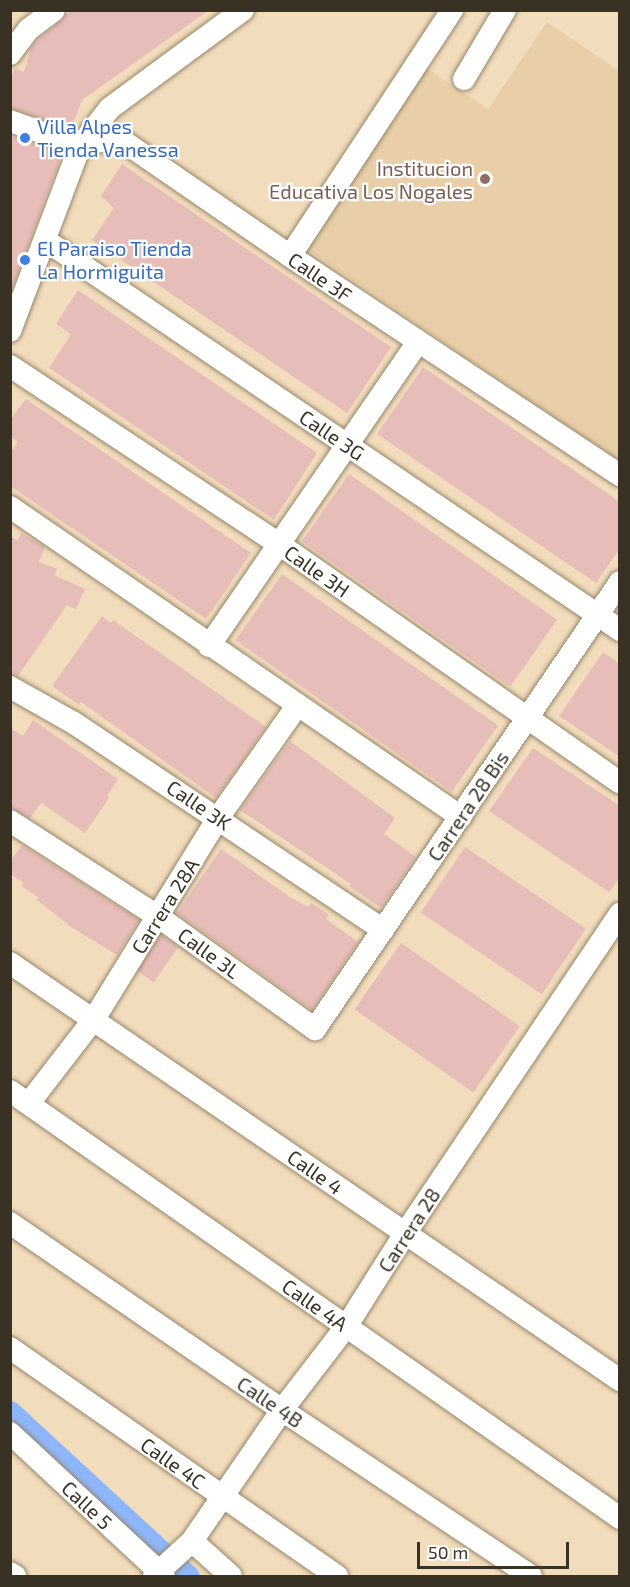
<!DOCTYPE html>
<style>
body{margin:0}
#map{position:relative;width:630px;height:1587px;overflow:hidden;background:#f1dcbc;font-family:"Exo 2",sans-serif}
div>[style]{position:absolute}
[style*='--x']{left:calc(var(--x)*1px);top:calc(var(--y)*1px);width:calc(var(--w)*1px);rotate:calc(var(--a)*1deg)}
.built>*{inset:0;background:#e8cfa8}
.canal>*{height:21px;margin:-10.5px;padding:0 10.5px;transform-origin:10.5px;border-radius:10.5px;background:#8eb6fb}
.building>*{inset:0;background:#e7bdba;transform-origin:0 0}
.roads{filter:drop-shadow(0 0 2px #988567) drop-shadow(0 0 2px #988567)}
.minor>*{height:22px;margin:-11px;padding:0 11px;transform-origin:11px;border-radius:11px;background:#fff}
.dots>*{width:16px;height:16px;translate:-50% -50%;box-sizing:border-box;border:3px solid #fff;border-radius:50%}
span{translate:-50% -50%;white-space:nowrap;text-align:center;line-height:1.15;-webkit-text-stroke:4.5px #fff;paint-order:stroke}
.shop-label{font-size:20px;color:#366cbe}
.left{translate:0 -50%;text-align:left}
.education-label{font-size:20px;color:#785e54}
.right{translate:-100% -50%;text-align:right}
.street-label{font-size:20px;color:#393124}
.frame{position:absolute;inset:0;border:12px solid #393124;pointer-events:none}
.scale{position:absolute;left:417px;top:1542px;width:152px;height:27px;box-sizing:border-box;border:3px solid #393124;border-top:0;padding-left:8px;font-size:18px;line-height:21px;white-space:nowrap;color:#393124;-webkit-text-stroke:4px #fff;paint-order:stroke}
</style>
<div id="map">
<div class="built">
<i style="clip-path:polygon(547px 22px,619px 71px,619px 460px,304px 247px,426px 68px,488px 109px)"></i>
</div>
<div class="canal">
<i style="--x:10;--y:1411;--w:243;--a:42.7"></i>
</div>
<div class="building">
<i style="clip-path:polygon(72px 10px,209px 10px,82px 100px,71px 129px,10px 108px,10px 81px,15px 68px,24px 72px,31px 48px,39px 39px)"></i>
<i style="clip-path:polygon(10px 136px,62px 154px,11px 291px,10px 291px)"></i>
<i style="clip-path:polygon(122px 164px,391px 347px,347px 413px,92px 240px,114px 208px,101px 196px)"></i>
<i style="clip-path:polygon(78px 290px,317px 453px,274px 520px,49px 368px,71px 334px,56px 324px)"></i>
<i style="clip-path:polygon(423px 367px,620px 502px,620px 548px,596px 583px,377px 434px)"></i>
<i style="clip-path:polygon(26px 399px,251px 553px,206px 619px,10px 486px,10px 453px,18px 442px,10px 436px,10px 420px)"></i>
<i style="left:349px;top:474px;width:254px;height:82px;rotate:35deg"></i>
<i style="clip-path:polygon(21px 533px,45px 547px,39px 562px,57px 569px,54px 575px,85px 589px,76px 609px,67px 605px,18px 676px,10px 674px,10px 537px,18px 540px)"></i>
<i style="left:282px;top:574px;width:264px;height:81px;rotate:35deg"></i>
<i style="clip-path:polygon(102px 616px,111px 623px,113px 620px,266px 727px,216px 798px,81px 702px,79px 705px,52px 686px)"></i>
<i style="clip-path:polygon(603px 652px,620px 664px,620px 757px,559px 716px)"></i>
<i style="clip-path:polygon(33px 720px,118px 779px,107px 796px,109px 798px,85px 833px,41px 803px,30px 818px,10px 808px,10px 728px,23px 736px)"></i>
<i style="clip-path:polygon(290px 741px,395px 818px,384px 834px,416px 857px,381px 908px,349px 886px,351px 884px,240px 810px)"></i>
<i style="clip-path:polygon(533px 748px,620px 806px,620px 877px,609px 892px,489px 811px)"></i>
<i style="clip-path:polygon(22px 845px,139px 920px,117px 955px,71px 927px,37px 900px,38px 897px,21px 886px,24px 883px,10px 874px,10px 862px)"></i>
<i style="left:465px;top:847px;width:146px;height:79px;rotate:34deg"></i>
<i style="clip-path:polygon(221px 849px,290px 897px,308px 907px,311px 903px,329px 915px,326px 919px,358px 942px,312px 1010px,177px 913px)"></i>
<i style="left:161px;top:935px;width:21px;height:43px;rotate:35deg"></i>
<i style="left:401px;top:943px;width:145px;height:81px;rotate:35deg"></i>
</div>
<div class="roads">
<div class="minor">
<i style="--x:10;--y:54;--w:31;--a:-53"></i>
<i style="--x:29;--y:29;--w:31;--a:-37"></i>
<i style="--x:464;--y:79;--w:80;--a:-59.3"></i>
<i style="--x:10;--y:121;--w:74;--a:19.7"></i>
<i style="--x:80;--y:146;--w:38;--a:-14"></i>
<i style="--x:117;--y:137;--w:210;--a:34.5"></i>
<i style="--x:290;--y:256;--w:396;--a:33.6"></i>
<i style="--x:45;--y:240;--w:695;--a:34.15"></i>
<i style="--x:290;--y:256;--w:295;--a:-56.6"></i>
<i style="--x:10;--y:331;--w:198;--a:-69.3"></i>
<i style="--x:80;--y:146;--w:48;--a:-51.7"></i>
<i style="--x:110;--y:108;--w:165;--a:-36.4"></i>
<i style="--x:10;--y:366;--w:323;--a:33.5"></i>
<i style="--x:279;--y:544;--w:416;--a:35"></i>
<i style="--x:10;--y:507;--w:547;--a:34.5"></i>
<i style="--x:209;--y:646;--w:369;--a:-55.5"></i>
<i style="--x:10;--y:687;--w:73;--a:29.4"></i>
<i style="--x:74;--y:723;--w:372;--a:33.8"></i>
<i style="--x:10;--y:821;--w:177;--a:32.8"></i>
<i style="--x:159;--y:917;--w:192;--a:35.7"></i>
<i style="--x:315;--y:1029;--w:541;--a:-55.69"></i>
<i style="--x:10;--y:963;--w:739;--a:34.36"></i>
<i style="--x:10;--y:1091;--w:745;--a:34.99"></i>
<i style="--x:29;--y:1103;--w:106;--a:-52.3"></i>
<i style="--x:94;--y:1019;--w:236;--a:-58.3"></i>
<i style="--x:218;--y:818;--w:137;--a:-54.8"></i>
<i style="--x:10;--y:1223;--w:330;--a:34.5"></i>
<i style="--x:282;--y:1410;--w:299;--a:33.7"></i>
<i style="--x:10;--y:1348;--w:399;--a:34.9"></i>
<i style="--x:10;--y:1433;--w:210;--a:42.9"></i>
<i style="--x:192;--y:1541;--w:52;--a:41.9"></i>
<i style="--x:10;--y:1573;--w:6;--a:31"></i>
<i style="--x:154;--y:1576;--w:52;--a:-42.6"></i>
<i style="--x:192;--y:1541;--w:159;--a:-55.5"></i>
<i style="--x:282;--y:1410;--w:105;--a:-52.4"></i>
<i style="--x:346;--y:1327;--w:109;--a:-57.8"></i>
<i style="--x:404;--y:1235;--w:387;--a:-56.1"></i>
</div>
</div>
<div class="dots">
<i style="left:25px;top:138px;background:#3f7fe0"></i>
<i style="left:485px;top:179px;background:#8d6e63"></i>
<i style="left:25px;top:260px;background:#3f7fe0"></i>
</div>
<div class="shop-label">
<span class="left" style="left:37px;top:138px">Villa Alpes<br>Tienda Vanessa</span>
<span class="left" style="left:37px;top:260px">El Paraiso Tienda<br>La Hormiguita</span>
</div>
<div class="education-label">
<span class="right" style="left:473px;top:180px">Institucion<br>Educativa Los Nogales</span>
</div>
<div class="street-label">
<span style="left:320px;top:277px;rotate:34deg">Calle 3F</span>
<span style="left:332px;top:435px;rotate:34deg">Calle 3G</span>
<span style="left:317px;top:571px;rotate:35deg">Calle 3H</span>
<span style="left:199px;top:805px;rotate:34deg">Calle 3K</span>
<span style="left:468px;top:806px;rotate:-56deg">Carrera 28 Bis</span>
<span style="left:165px;top:906px;rotate:-58deg">Carrera 28A</span>
<span style="left:209px;top:953px;rotate:36deg">Calle 3L</span>
<span style="left:315px;top:1172px;rotate:35deg">Calle 4</span>
<span style="left:409px;top:1230px;rotate:-57deg">Carrera 28</span>
<span style="left:315px;top:1305px;rotate:35deg">Calle 4A</span>
<span style="left:270px;top:1402px;rotate:34deg">Calle 4B</span>
<span style="left:173px;top:1463px;rotate:35deg">Calle 4C</span>
<span style="left:87px;top:1505px;rotate:43deg">Calle 5</span>
</div>
<div class="frame"></div>
<div class="scale">50 m</div>
</div>
